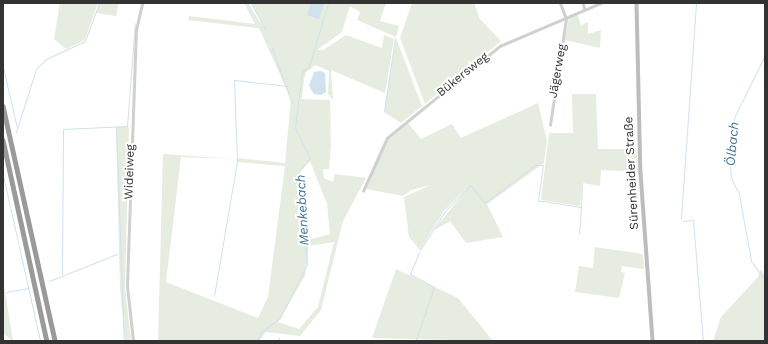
<!DOCTYPE html>
<meta charset="utf-8">
<style>
body{margin:0}
#map{position:relative;width:768px;height:344px;overflow:hidden;background:#fff;font-family:"Work Sans",sans-serif}
div>[style]{position:absolute}
[style*='--x']{left:calc(var(--x)*1px);top:calc(var(--y)*1px);width:calc(var(--w)*1px);rotate:calc(var(--a)*1deg)}
.green>*{inset:0;background:#e6ecdf}
.water>*{inset:0;background:#cfe2ee}
.stream>*{height:1px;margin:-0.5px;padding:0 0.5px;transform-origin:0.5px;border-radius:0.5px;background:#cfe2ee}
.minor>*{height:2.5px;margin:-1.25px;padding:0 1.25px;transform-origin:1.25px;border-radius:1.25px;background:#d0d0d0}
.secondary>*{height:3.5px;margin:-1.75px;padding:0 1.75px;transform-origin:1.75px;border-radius:1.75px;background:#bdbdbd}
.motorway>*{height:4.5px;margin:-2.25px;padding:0 2.25px;transform-origin:2.25px;border-radius:2.25px;background:#9a9a9a}
span{translate:-50% -50%;white-space:nowrap;text-align:center;line-height:1.15;-webkit-text-stroke:4px #fff;paint-order:stroke}
.street-label{font-size:12px;color:#333}
.water-label{font-size:13px;color:#3f7597;font-style:italic}
.frame{position:absolute;inset:0;border:4px solid #333;pointer-events:none}
</style>
<div id="map">
<div class="green">
<i style="clip-path:polygon(60px 3px,98px 3px,85px 40px,66px 49px,54px 39px)"></i>
<i style="clip-path:polygon(100px 3px,119px 3px,116px 16px,96px 13px)"></i>
<i style="clip-path:polygon(evenodd,244px 3px,248px 3px,265px 30px,252px 3px,386px 3px,380px 21px,399px 26px,396px 37px,357px 20px,360px 12px,350px 6px,342px 32px,317px 50px,323px 50px,346px 35px,382px 48px,384px 35px,394px 39px,385px 93px,331px 70px,333px 100px,328px 94px,329px 71px,316px 65px,306px 72px,304px 79px,302px 99px,330px 100px,331px 145px,329px 169px,323px 169px,324px 178px,333px 182px,335px 174px,366px 178px,343px 221px,321px 310px,300px 336px,266px 332px,259px 341px,158px 341px,163px 154px,236px 159px,181px 157px,166px 282px,258px 318px,268px 297px,285px 166px,237px 162px,237px 158px,285px 163px,291px 99px,259px 28px,188px 20px,189px 16px,255px 24px,244px 3px,310px 161px,327px 204px,330px 234px,308px 240px,300px 172px,310px 161px,244px 3px,334px 242px,318px 307px,299px 329px,278px 322px,305px 276px,309px 246px,334px 242px)"></i>
<i style="clip-path:polygon(412px 3px,474px 3px,480px 19px,501px 41px,425px 104px,400px 38px)"></i>
<i style="clip-path:polygon(577px 14px,581px 25px,588px 22px,588px 34px,601px 30px,600px 48px,565px 40px,569px 17px)"></i>
<i style="clip-path:polygon(396px 38px,422px 106px,401px 123px,384px 112px)"></i>
<i style="clip-path:polygon(572px 94px,596px 94px,598px 149px,637px 149px,638px 172px,601px 170px,600px 186px,582px 183px,580px 206px,541px 200px,549px 133px,573px 133px)"></i>
<i style="clip-path:polygon(538px 103px,547px 141px,544px 163px,487px 204px,503px 237px,466px 243px,450px 221px,433px 231px,469px 186px,444px 211px,420px 250px,409px 237px,404px 197px,431px 185px,411px 190px,403px 196px,366px 189px,386px 141px,408px 123px,421px 139px,452px 124px,461px 138px)"></i>
<i style="clip-path:polygon(116px 127px,129px 127px,125px 288px,131px 341px,125px 341px,120px 288px)"></i>
<i style="clip-path:polygon(595px 247px,643px 254px,644px 269px,622px 266px,621px 272px,625px 273px,619px 298px,575px 292px,579px 266px,593px 268px)"></i>
<i style="clip-path:polygon(396px 269px,458px 298px,493px 341px,372px 338px)"></i>
<i style="clip-path:polygon(761px 269px,765px 275px,765px 341px,713px 341px,721px 317px,758px 277px)"></i>
<i style="clip-path:polygon(3px 279px,5px 292px,13px 341px,3px 334px)"></i>
</div>
<div class="water">
<i style="clip-path:polygon(311px 3px,324px 3px,319px 19px,307px 15px)"></i>
<i style="clip-path:polygon(321px 71px,325px 73px,326px 92px,321px 95px,314px 94px,309px 86px,314px 72px)"></i>
</div>
<div class="stream">
<i style="--x:251;--y:3;--w:30;--a:62"></i>
<i style="--x:272;--y:48;--w:59;--a:70.3"></i>
<i style="--x:765;--y:55;--w:70;--a:116.2"></i>
<i style="--x:734;--y:118;--w:47;--a:94.9"></i>
<i style="--x:730;--y:165;--w:13;--a:86"></i>
<i style="--x:731;--y:178;--w:18;--a:63"></i>
<i style="--x:739;--y:194;--w:68;--a:79.8"></i>
<i style="--x:751;--y:261;--w:24;--a:54"></i>
<i style="--x:3;--y:67;--w:63;--a:77.1"></i>
<i style="--x:384;--y:111;--w:74;--a:-81.4"></i>
<i style="--x:116;--y:126;--w:215;--a:87.9"></i>
<i style="--x:16;--y:132;--w:66;--a:-72.4"></i>
<i style="--x:36;--y:69;--w:14;--a:-45"></i>
<i style="--x:46;--y:59;--w:43;--a:-24.8"></i>
<i style="--x:85;--y:41;--w:40;--a:-69.8"></i>
<i style="--x:3;--y:175;--w:170;--a:77.4"></i>
<i style="--x:543;--y:201;--w:38;--a:9"></i>
<i style="--x:581;--y:207;--w:27;--a:94"></i>
<i style="--x:581;--y:207;--w:24;--a:-88"></i>
<i style="--x:681;--y:218;--w:216;--a:-86"></i>
<i style="--x:683;--y:221;--w:10;--a:-6"></i>
<i style="--x:693;--y:220;--w:121;--a:85.3"></i>
<i style="--x:420;--y:250;--w:46;--a:-57.3"></i>
<i style="--x:445;--y:211;--w:36;--a:-46"></i>
<i style="--x:470;--y:185;--w:23;--a:50"></i>
<i style="--x:485;--y:203;--w:63;--a:-37.2"></i>
<i style="--x:535;--y:165;--w:8;--a:0"></i>
<i style="--x:543;--y:165;--w:36;--a:98"></i>
<i style="--x:538;--y:201;--w:5;--a:0"></i>
<i style="--x:419;--y:252;--w:24;--a:112"></i>
<i style="--x:410;--y:274;--w:27;--a:28"></i>
<i style="--x:434;--y:287;--w:56;--a:108.8"></i>
<i style="--x:416;--y:340;--w:6;--a:9"></i>
<i style="--x:62;--y:274;--w:145;--a:-89.6"></i>
<i style="--x:63;--y:129;--w:64;--a:-2.7"></i>
<i style="--x:127;--y:126;--w:103;--a:-85.6"></i>
<i style="--x:49;--y:281;--w:73;--a:-21.7"></i>
<i style="--x:6;--y:292;--w:23;--a:-10"></i>
<i style="--x:214;--y:296;--w:137;--a:-80.3"></i>
<i style="--x:237;--y:161;--w:81;--a:-92.1"></i>
<i style="--x:234;--y:80;--w:54;--a:6.3"></i>
<i style="--x:257;--y:341;--w:9;--a:-69"></i>
<i style="--x:260;--y:333;--w:25;--a:-37"></i>
<i style="--x:280;--y:318;--w:60;--a:-63.4"></i>
<i style="--x:307;--y:264;--w:93;--a:-94.9"></i>
<i style="--x:299;--y:171;--w:17;--a:-50"></i>
<i style="--x:310;--y:158;--w:34;--a:-116"></i>
<i style="--x:295;--y:127;--w:55;--a:-82.7"></i>
<i style="--x:302;--y:72;--w:9;--a:-41"></i>
<i style="--x:309;--y:66;--w:66;--a:-73.2"></i>
<i style="--x:278;--y:341;--w:4;--a:-76"></i>
</div>
<div class="minor">
<i style="--x:583;--y:3;--w:6;--a:72"></i>
<i style="--x:550;--y:125;--w:107;--a:-81.4"></i>
<i style="--x:566;--y:19;--w:17;--a:-111"></i>
<i style="--x:363;--y:191;--w:58;--a:-65.6"></i>
<i style="--x:387;--y:138;--w:146;--a:-39.2"></i>
<i style="--x:500;--y:46;--w:110;--a:-23.1"></i>
<i style="--x:133;--y:341;--w:55;--a:-96.2"></i>
<i style="--x:127;--y:286;--w:256;--a:-88"></i>
<i style="--x:136;--y:30;--w:28;--a:-77"></i>
</div>
<div class="secondary">
<i style="--x:637;--y:3;--w:170;--a:88.7"></i>
<i style="--x:641;--y:173;--w:168;--a:85.9"></i>
</div>
<div class="motorway">
<i style="--x:3;--y:106;--w:241;--a:77.5"></i>
<i style="--x:3;--y:140;--w:206;--a:77.7"></i>
</div>
<div class="street-label">
<span style="left:558px;top:71px;rotate:-80deg">Jägerweg</span>
<span style="left:463px;top:75px;rotate:-39deg">Bükersweg</span>
<span style="left:130px;top:172px;rotate:-88deg">Wideiweg</span>
<span style="left:632px;top:173px;rotate:-93deg">Sürenheider Straße</span>
</div>
<div class="water-label">
<span style="left:733px;top:144px;rotate:-85deg">Ölbach</span>
<span style="left:303px;top:210px;rotate:-93deg">Menkebach</span>
</div>
<div class="frame"></div>
</div>
